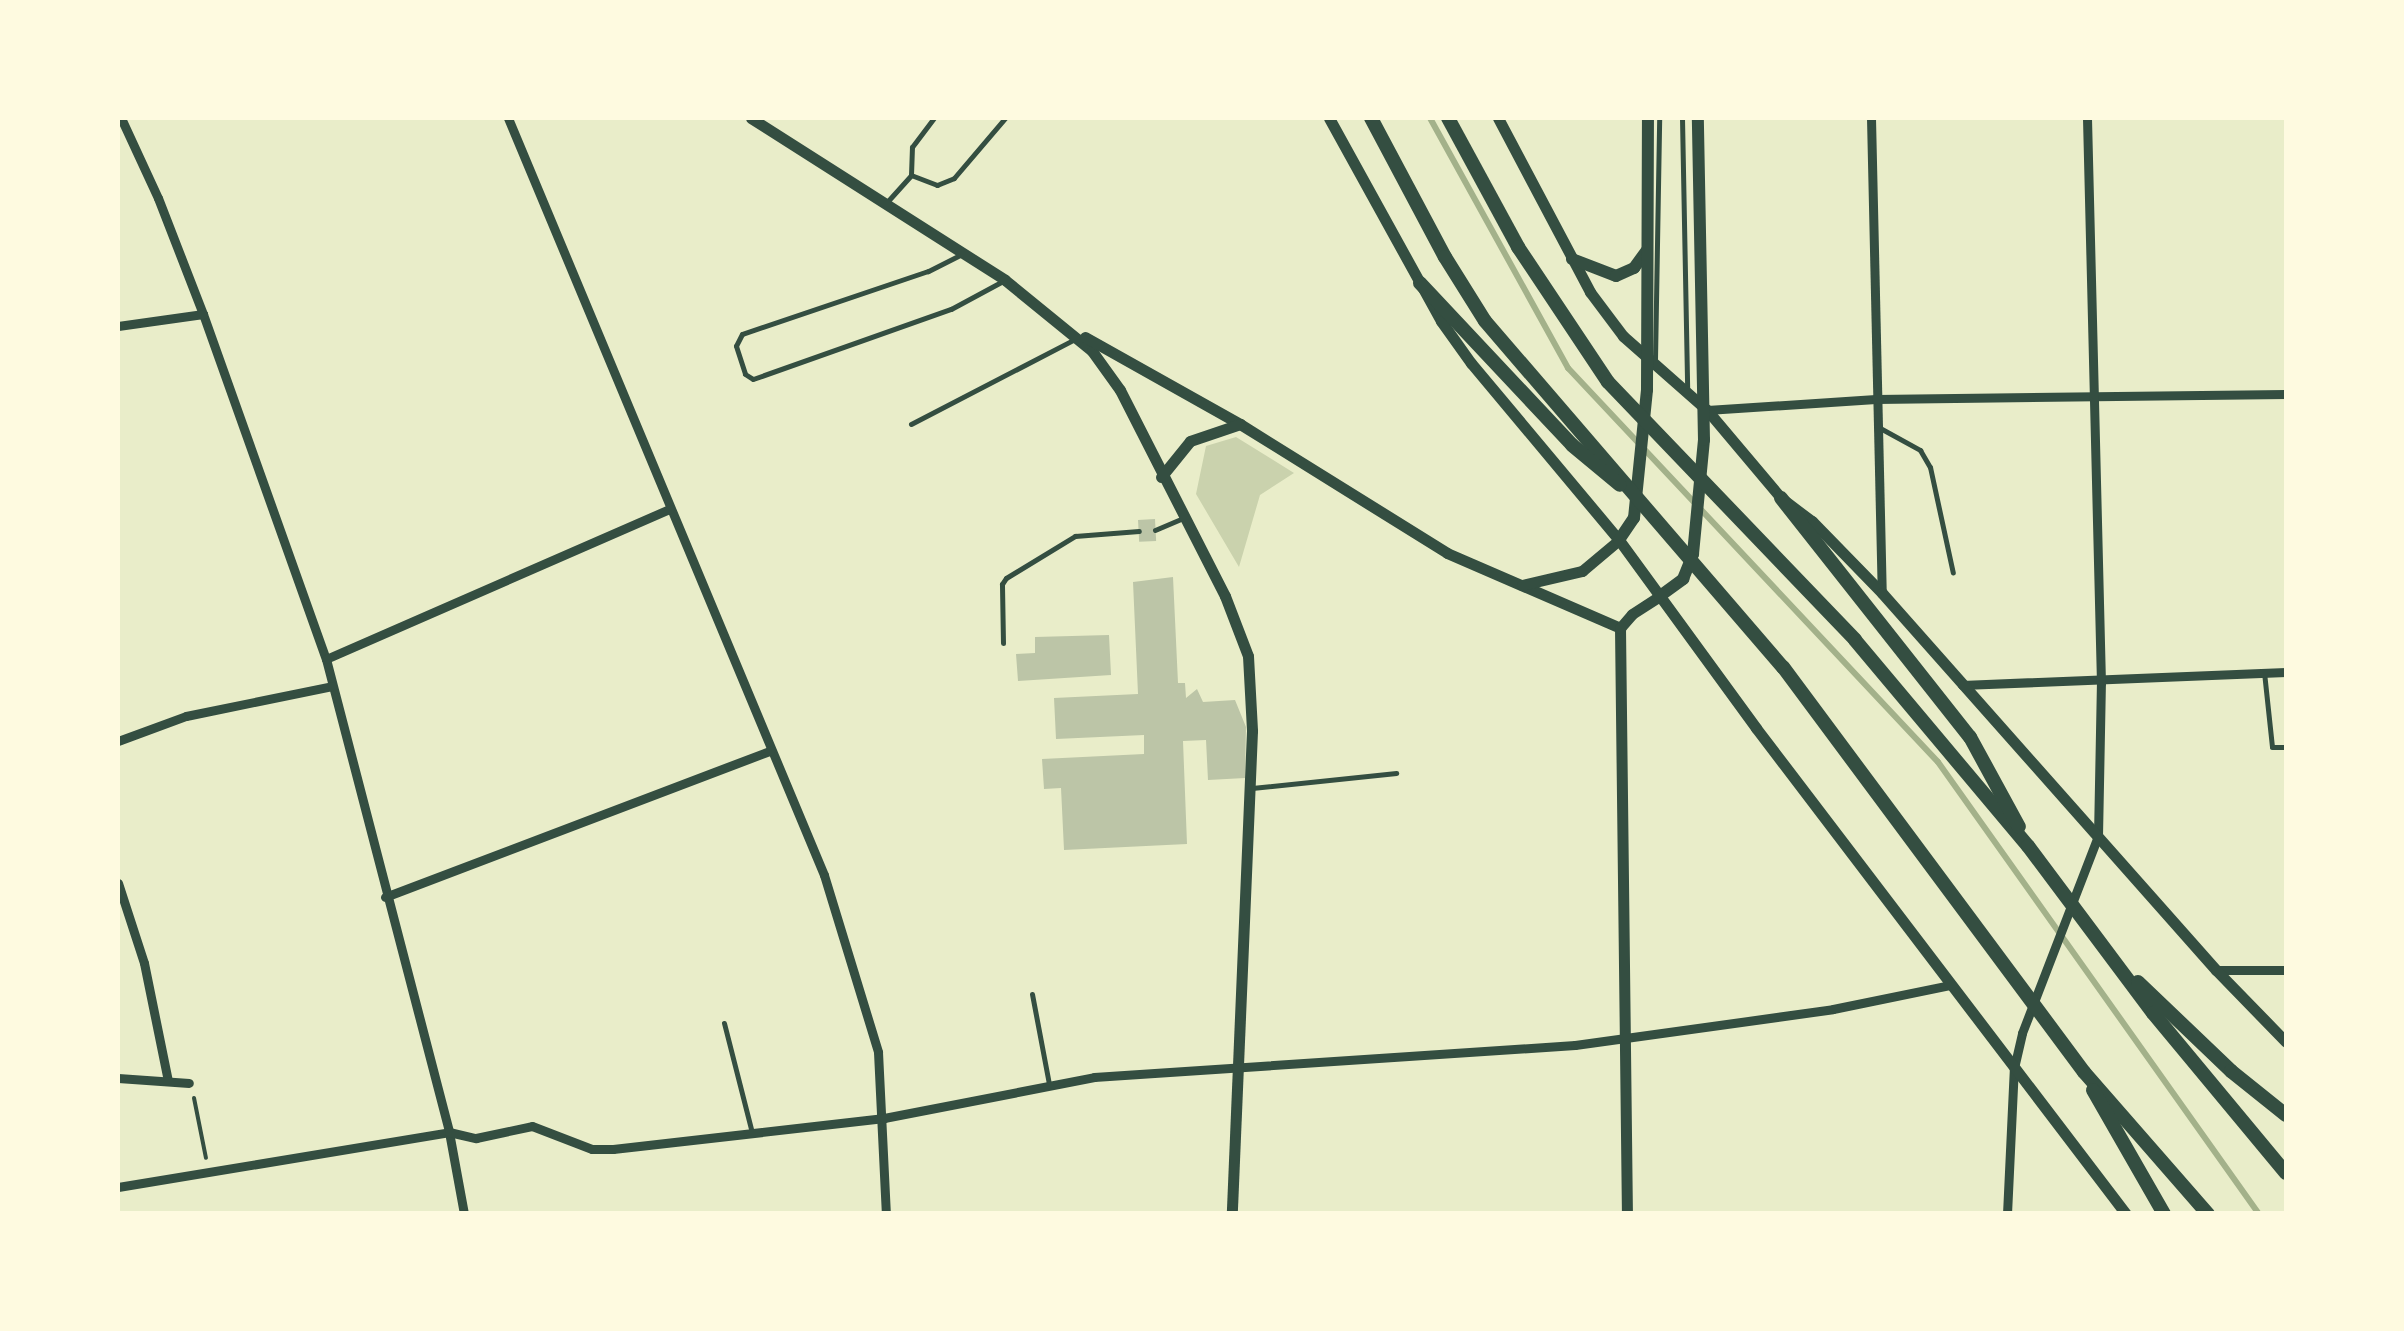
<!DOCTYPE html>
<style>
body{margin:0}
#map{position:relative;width:2404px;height:1331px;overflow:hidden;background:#e9edc9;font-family:"IBM Plex Sans",sans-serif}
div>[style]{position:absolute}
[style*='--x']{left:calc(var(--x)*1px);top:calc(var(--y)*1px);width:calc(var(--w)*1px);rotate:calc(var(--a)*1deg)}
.green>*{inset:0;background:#cad2ad}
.stream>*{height:6px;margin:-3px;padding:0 3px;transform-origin:3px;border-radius:3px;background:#a3b18a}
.building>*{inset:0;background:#bcc5a7;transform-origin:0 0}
.path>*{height:4px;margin:-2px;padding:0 2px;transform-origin:2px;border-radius:2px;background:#344e41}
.service>*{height:5px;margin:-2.5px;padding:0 2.5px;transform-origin:2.5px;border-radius:2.5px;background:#344e41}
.minor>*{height:9px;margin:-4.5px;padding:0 4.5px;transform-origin:4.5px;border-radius:4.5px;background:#344e41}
.tertiary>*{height:11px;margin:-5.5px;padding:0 5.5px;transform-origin:5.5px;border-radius:5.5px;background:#344e41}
.secondary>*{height:12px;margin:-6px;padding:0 6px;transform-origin:6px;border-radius:6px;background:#344e41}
.primary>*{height:14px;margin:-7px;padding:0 7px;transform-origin:7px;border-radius:7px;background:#344e41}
span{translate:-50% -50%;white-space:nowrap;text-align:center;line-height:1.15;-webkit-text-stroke:9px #fefae0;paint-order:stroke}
.frame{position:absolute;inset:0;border:120px solid #fefae0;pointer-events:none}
</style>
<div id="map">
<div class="green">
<i style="clip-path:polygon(1236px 437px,1294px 473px,1260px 495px,1239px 567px,1196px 494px,1206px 446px)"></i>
</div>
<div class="stream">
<i style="--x:1430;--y:118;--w:286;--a:61.1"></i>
<i style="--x:1568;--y:368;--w:540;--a:46.8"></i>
<i style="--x:1938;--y:762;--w:554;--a:54.62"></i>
</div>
<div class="building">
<i style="left:1155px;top:519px;width:22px;height:17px;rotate:87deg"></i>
<i style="clip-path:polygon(1173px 577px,1178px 683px,1185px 683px,1186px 698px,1197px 689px,1203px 702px,1235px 700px,1246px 727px,1245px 778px,1208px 780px,1206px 740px,1183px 741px,1187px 844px,1064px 850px,1061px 788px,1044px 789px,1042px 759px,1144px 754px,1144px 735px,1056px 739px,1054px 698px,1138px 694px,1133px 582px)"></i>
<i style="clip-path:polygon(1109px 635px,1111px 675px,1018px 681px,1016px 654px,1035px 653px,1035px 637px)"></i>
</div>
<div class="path">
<i style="--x:194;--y:1098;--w:61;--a:78.7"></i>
</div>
<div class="service">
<i style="--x:1682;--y:118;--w:272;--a:88.9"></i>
<i style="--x:911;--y:175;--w:28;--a:21"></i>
<i style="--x:937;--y:185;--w:18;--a:-22"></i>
<i style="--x:954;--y:178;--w:79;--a:-49.6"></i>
<i style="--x:887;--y:202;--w:36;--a:-48"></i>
<i style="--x:911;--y:175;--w:28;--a:-88"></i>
<i style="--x:912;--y:147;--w:36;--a:-53"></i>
<i style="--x:960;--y:255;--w:36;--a:153"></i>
<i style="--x:928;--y:271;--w:196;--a:161.3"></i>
<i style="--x:742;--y:334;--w:13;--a:117"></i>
<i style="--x:736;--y:346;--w:29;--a:72"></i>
<i style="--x:745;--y:374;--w:9;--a:32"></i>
<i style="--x:753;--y:379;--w:210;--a:-19.5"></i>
<i style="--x:951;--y:309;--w:59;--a:-28.3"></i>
<i style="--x:1655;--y:359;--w:241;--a:-89"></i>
<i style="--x:911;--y:424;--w:185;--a:-27.4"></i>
<i style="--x:1880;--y:428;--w:46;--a:28.8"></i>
<i style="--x:1920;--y:450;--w:20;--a:60"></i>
<i style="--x:1930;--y:467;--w:108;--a:77.8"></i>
<i style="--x:1155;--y:530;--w:30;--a:-23"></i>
<i style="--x:1003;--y:643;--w:59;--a:-91"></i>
<i style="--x:1002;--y:584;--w:7;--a:-56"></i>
<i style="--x:1006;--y:578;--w:81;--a:-31.3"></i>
<i style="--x:1075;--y:536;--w:64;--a:-4.5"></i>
<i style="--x:2264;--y:672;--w:75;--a:83.9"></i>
<i style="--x:2272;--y:747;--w:14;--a:0"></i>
<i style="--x:1252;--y:788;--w:145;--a:-5.9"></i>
<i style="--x:1032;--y:994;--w:92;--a:79.3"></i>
<i style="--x:724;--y:1023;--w:114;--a:75.7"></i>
</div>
<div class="minor">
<i style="--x:121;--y:118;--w:88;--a:65.2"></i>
<i style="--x:158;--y:198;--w:124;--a:68.8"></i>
<i style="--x:203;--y:314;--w:366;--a:70.4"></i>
<i style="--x:326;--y:659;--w:489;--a:75.4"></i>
<i style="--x:449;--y:1132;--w:83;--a:79.6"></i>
<i style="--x:508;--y:118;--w:820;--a:67.34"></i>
<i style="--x:824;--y:875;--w:185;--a:73"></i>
<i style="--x:878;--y:1052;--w:162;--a:87.2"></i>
<i style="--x:1871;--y:118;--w:475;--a:88.7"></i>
<i style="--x:118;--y:326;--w:86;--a:-8"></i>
<i style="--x:1707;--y:410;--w:169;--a:-3.7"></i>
<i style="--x:1876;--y:399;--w:410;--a:-0.7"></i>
<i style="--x:326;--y:659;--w:375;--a:-23.6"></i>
<i style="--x:1962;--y:685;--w:324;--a:-2.3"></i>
<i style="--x:118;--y:741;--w:72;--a:-20.2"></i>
<i style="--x:186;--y:716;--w:149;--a:-11.6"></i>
<i style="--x:118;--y:883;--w:84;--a:72"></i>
<i style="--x:144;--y:963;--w:120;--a:78.5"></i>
<i style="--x:385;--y:897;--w:412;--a:-20.8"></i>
<i style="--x:2216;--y:970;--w:70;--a:0"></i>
<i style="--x:118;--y:1078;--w:71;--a:4"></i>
<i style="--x:118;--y:1187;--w:336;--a:-9.4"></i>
<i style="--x:449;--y:1132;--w:28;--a:13"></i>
<i style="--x:476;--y:1138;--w:57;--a:-12.1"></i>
<i style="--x:532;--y:1126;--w:64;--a:21"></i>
<i style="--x:592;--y:1149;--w:21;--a:0"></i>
<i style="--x:613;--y:1149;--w:273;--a:-6.5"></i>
<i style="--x:884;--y:1118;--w:214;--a:-11"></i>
<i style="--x:1094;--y:1077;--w:482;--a:-3.8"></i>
<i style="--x:1575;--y:1045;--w:260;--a:-7.9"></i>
<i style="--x:1833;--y:1009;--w:119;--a:-11.6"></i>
<i style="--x:2007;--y:1214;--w:146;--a:-87.3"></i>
<i style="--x:2014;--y:1068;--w:36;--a:-77"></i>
<i style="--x:2022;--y:1033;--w:211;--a:-68.9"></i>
<i style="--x:2098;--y:836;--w:153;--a:-88.9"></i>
<i style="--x:2101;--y:683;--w:565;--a:-91.42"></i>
</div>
<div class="tertiary">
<i style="--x:751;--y:118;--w:301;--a:32.5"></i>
<i style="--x:1005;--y:280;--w:112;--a:39.2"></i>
<i style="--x:1092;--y:351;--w:48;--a:54.3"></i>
<i style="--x:1120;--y:390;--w:231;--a:63"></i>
<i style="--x:1225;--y:596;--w:64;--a:69"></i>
<i style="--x:1248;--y:656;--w:75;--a:86.9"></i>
<i style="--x:1252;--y:731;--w:483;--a:92.4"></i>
<i style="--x:1329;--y:118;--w:232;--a:61.1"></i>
<i style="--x:1441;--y:321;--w:52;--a:54.5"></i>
<i style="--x:1471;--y:363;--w:231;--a:50.1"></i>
<i style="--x:1619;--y:540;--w:233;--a:53.9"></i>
<i style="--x:1756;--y:728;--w:611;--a:52.72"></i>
<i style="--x:1498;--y:118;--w:197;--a:62.1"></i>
<i style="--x:1590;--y:292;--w:55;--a:53.1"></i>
<i style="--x:1623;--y:336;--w:112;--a:41.4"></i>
<i style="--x:1707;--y:410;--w:115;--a:49.9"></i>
<i style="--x:1781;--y:498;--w:39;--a:37"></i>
<i style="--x:1812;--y:521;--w:100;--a:45.8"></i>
<i style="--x:1882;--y:593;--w:504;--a:48.46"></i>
<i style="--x:2216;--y:970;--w:100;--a:45.8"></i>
<i style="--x:1085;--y:337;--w:178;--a:29.3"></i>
<i style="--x:1240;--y:424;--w:244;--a:31.9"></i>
<i style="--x:1447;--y:553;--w:189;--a:23.4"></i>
<i style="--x:1161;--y:477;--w:46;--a:-51.1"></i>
<i style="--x:1190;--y:441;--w:53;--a:-18.8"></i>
<i style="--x:1522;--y:585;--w:62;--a:-13.1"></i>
<i style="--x:1582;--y:571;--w:48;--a:-40"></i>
<i style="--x:1620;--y:628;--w:586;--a:89.32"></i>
<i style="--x:1620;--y:628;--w:18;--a:-49"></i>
<i style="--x:1632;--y:614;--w:33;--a:-33"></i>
</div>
<div class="secondary">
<i style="--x:1572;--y:259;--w:47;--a:21.1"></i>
<i style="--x:1616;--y:276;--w:20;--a:-24"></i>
<i style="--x:1634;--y:268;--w:22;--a:-54"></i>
<i style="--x:1619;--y:540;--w:27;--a:-56"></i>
<i style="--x:1634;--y:518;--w:129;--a:-84.2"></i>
<i style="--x:1647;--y:390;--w:272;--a:-89.8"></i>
<i style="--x:1660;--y:596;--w:29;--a:-36"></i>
<i style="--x:1683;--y:579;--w:27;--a:-68"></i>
<i style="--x:1693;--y:554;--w:115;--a:-84.5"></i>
<i style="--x:1704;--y:440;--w:322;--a:-91.1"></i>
</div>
<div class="primary">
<i style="--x:1371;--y:118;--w:157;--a:62"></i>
<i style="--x:1445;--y:257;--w:75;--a:58"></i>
<i style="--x:1485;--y:321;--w:457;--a:49.3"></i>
<i style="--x:1783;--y:667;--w:505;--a:53.38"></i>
<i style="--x:2084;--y:1072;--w:189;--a:48.9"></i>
<i style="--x:1448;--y:118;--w:147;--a:61.5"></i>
<i style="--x:1518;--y:247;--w:162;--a:56.3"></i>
<i style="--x:1608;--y:382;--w:357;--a:46.2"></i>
<i style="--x:1855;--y:640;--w:269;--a:50"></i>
<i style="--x:2028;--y:846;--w:209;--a:53.2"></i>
<i style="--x:2153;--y:1013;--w:208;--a:50.3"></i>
<i style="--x:1420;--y:283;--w:222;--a:46.8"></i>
<i style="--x:1572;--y:445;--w:62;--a:39.8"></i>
<i style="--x:1781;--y:498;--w:305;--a:51.7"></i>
<i style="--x:1970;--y:737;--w:102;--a:61.4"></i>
<i style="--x:2138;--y:982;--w:129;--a:43.7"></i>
<i style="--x:2231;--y:1071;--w:70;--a:38.7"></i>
<i style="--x:2093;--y:1090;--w:143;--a:60.2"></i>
</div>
<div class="frame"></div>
</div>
